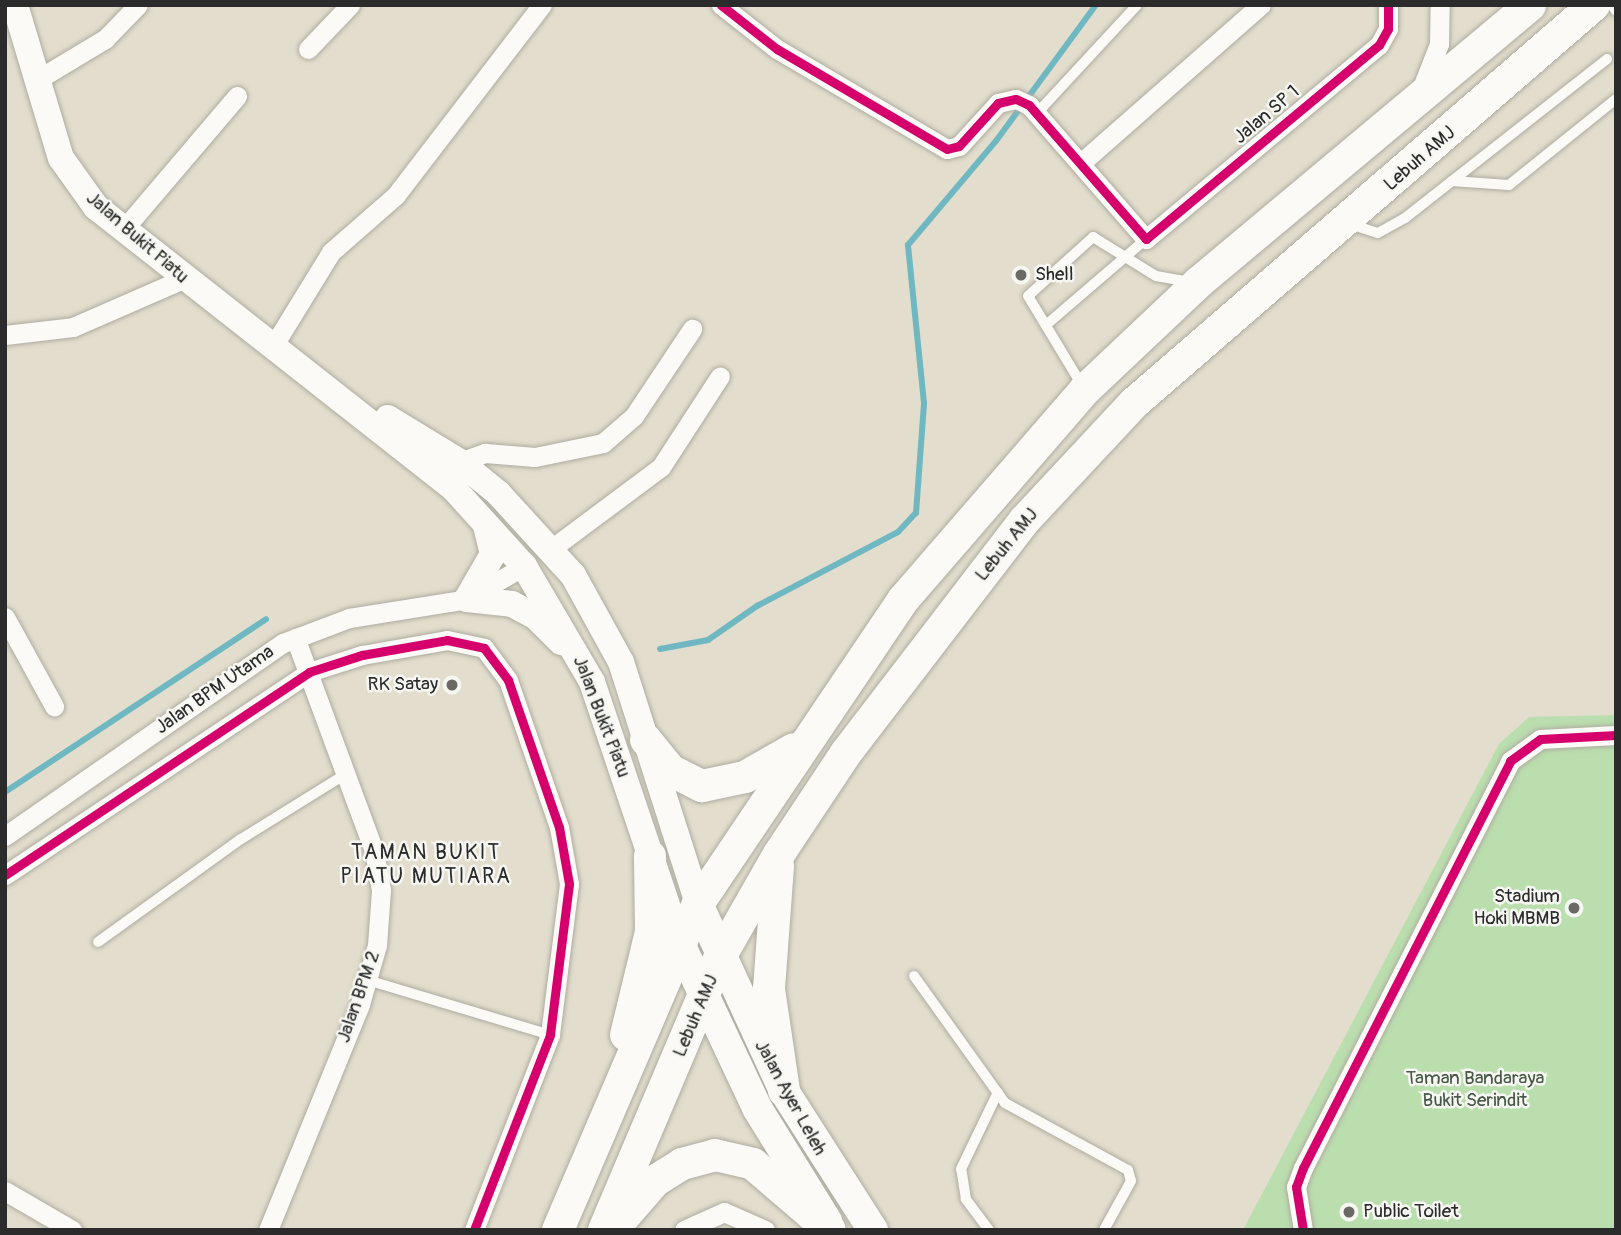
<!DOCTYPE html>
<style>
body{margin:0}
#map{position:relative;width:1621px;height:1235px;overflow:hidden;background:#e2ddcc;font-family:Pangolin,sans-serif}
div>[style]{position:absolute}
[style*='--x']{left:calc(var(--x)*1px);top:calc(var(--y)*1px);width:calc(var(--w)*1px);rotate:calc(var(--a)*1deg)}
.green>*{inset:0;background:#bbdeae}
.stream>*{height:6px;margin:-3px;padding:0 3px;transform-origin:3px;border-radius:3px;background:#6fb8c2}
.roads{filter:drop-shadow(0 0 2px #aeaca1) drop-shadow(0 0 2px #aeaca1)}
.service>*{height:10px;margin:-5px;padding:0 5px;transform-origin:5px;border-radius:5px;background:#fbfaf7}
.minor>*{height:19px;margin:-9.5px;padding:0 9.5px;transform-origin:9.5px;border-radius:9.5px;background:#fbfaf7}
.secondary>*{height:26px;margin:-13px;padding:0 13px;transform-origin:13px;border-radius:13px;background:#fbfaf7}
.primary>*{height:30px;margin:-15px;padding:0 15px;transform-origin:15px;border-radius:15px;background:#fbfaf7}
.trunk>*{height:32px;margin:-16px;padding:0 16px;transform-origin:16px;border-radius:16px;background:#fbfaf7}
.cycleway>*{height:9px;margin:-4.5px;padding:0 4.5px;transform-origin:4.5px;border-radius:4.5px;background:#d6006c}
.dots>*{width:19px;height:19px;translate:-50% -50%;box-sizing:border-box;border:4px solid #f6f6f2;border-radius:50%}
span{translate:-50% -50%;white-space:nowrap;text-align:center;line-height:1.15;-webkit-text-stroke:5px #f6f6f2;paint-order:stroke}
.street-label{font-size:19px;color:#2b2b2b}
.poi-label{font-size:19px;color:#2b2b2b}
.left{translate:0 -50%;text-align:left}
.right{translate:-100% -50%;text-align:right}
.park-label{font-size:19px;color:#475846}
.neighbourhood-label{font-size:21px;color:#2b2b2b;letter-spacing:2px}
.frame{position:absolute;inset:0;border:7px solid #2b2b2b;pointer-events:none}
</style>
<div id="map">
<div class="green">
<i style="clip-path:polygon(1616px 715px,1616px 1230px,1243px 1230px,1499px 744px,1529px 717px)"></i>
</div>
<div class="stream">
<i style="--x:660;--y:649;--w:49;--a:-10.6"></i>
<i style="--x:708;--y:640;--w:60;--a:-34.8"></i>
<i style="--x:757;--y:606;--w:159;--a:-27.7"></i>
<i style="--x:898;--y:532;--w:26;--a:-47"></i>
<i style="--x:916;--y:513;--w:110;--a:-85.8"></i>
<i style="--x:924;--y:403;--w:159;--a:-95.8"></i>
<i style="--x:908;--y:245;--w:136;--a:-49.8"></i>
<i style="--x:996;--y:141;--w:169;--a:-53.7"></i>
<i style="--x:5;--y:792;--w:313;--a:-33.5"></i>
</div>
<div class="roads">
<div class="service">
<i style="--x:1612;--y:5;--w:7;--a:56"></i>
<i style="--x:1039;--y:111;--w:144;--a:-47.2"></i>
<i style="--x:1452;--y:181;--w:57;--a:4"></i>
<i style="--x:1509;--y:185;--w:137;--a:-38.8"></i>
<i style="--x:1350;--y:224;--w:29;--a:18"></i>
<i style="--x:1378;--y:233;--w:31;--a:-29"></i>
<i style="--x:1405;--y:218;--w:257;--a:-38.2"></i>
<i style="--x:1046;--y:325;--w:132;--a:-40.7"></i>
<i style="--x:1083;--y:387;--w:106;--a:-121.1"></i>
<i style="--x:1028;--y:296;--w:88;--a:-42.2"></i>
<i style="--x:1093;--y:237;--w:74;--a:31.8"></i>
<i style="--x:1156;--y:276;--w:36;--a:10"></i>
<i style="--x:98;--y:942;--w:176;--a:-35.8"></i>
<i style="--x:241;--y:839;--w:123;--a:-31.8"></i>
<i style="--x:914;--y:976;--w:156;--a:54.4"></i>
<i style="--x:1005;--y:1103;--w:140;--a:28.6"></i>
<i style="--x:1128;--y:1170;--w:11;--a:75"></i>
<i style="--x:1131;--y:1181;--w:56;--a:118.9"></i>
<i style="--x:367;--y:980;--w:191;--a:16.7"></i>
<i style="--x:989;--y:1230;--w:39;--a:-127"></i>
<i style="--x:966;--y:1199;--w:30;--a:-99"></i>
<i style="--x:961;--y:1169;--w:85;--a:-64.3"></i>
</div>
<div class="minor">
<i style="--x:721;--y:5;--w:71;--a:38.2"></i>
<i style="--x:777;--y:49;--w:197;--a:30.5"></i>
<i style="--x:947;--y:149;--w:12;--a:-14"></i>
<i style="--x:959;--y:146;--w:58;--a:-47.8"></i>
<i style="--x:998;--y:103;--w:18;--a:-13"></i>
<i style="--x:1016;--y:99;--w:14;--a:25"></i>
<i style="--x:1029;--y:105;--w:178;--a:48.9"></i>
<i style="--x:1146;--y:239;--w:303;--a:-39.8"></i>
<i style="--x:1379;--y:45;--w:18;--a:-61"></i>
<i style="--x:1388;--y:29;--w:24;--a:-90"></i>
<i style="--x:308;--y:49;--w:61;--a:-46.3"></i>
<i style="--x:35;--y:81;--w:82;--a:-31"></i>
<i style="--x:105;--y:39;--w:47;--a:-45.9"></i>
<i style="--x:1421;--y:90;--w:49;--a:-68.6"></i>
<i style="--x:1439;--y:44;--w:39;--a:-89"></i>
<i style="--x:1082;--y:162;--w:238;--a:-41.3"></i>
<i style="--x:123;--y:230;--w:176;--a:-49.6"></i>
<i style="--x:5;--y:335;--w:68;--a:-6.7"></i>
<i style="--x:73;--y:327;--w:120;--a:-23.6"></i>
<i style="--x:272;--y:348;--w:113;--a:-58.4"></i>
<i style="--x:331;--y:252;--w:86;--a:-41.2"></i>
<i style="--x:396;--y:195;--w:240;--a:-52.5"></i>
<i style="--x:460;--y:462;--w:27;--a:-20"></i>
<i style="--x:485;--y:453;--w:50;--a:4.6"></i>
<i style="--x:535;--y:457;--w:69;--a:-11.6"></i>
<i style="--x:603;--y:443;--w:41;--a:-41.1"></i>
<i style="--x:634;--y:416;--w:105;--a:-56.3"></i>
<i style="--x:551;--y:549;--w:137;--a:-36.7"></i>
<i style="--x:661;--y:467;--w:108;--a:-57"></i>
<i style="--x:5;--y:617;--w:102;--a:61.2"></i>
<i style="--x:5;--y:836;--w:338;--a:-34.8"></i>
<i style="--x:283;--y:643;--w:71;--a:-20.7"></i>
<i style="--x:349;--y:618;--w:120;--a:-9.1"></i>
<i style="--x:467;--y:599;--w:66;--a:-30.1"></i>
<i style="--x:5;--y:875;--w:366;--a:-33.7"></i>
<i style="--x:309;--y:672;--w:56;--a:-17.8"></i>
<i style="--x:362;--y:655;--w:86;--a:-10"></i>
<i style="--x:447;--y:640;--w:38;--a:12"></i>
<i style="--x:484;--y:648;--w:40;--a:53"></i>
<i style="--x:508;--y:680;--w:156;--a:70.9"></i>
<i style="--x:559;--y:827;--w:58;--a:80"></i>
<i style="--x:569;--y:884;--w:152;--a:97.2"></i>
<i style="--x:550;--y:1035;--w:209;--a:111.3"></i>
<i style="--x:5;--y:1191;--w:78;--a:30.2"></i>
<i style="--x:268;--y:1230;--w:244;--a:-67.8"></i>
<i style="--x:360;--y:1004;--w:61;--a:-73.9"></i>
<i style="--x:377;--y:945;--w:55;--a:-85.8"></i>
<i style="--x:381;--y:890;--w:40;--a:-100"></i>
<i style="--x:374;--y:851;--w:227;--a:-110.3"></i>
<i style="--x:684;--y:1230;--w:44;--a:-24.2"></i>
<i style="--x:724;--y:1212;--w:45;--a:23.7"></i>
<i style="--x:1303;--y:1230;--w:44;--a:-99.2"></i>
<i style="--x:1296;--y:1187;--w:20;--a:-70"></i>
<i style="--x:1303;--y:1168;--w:457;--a:-63"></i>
<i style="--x:1510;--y:761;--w:37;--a:-36"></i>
<i style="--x:1540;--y:739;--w:76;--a:-3"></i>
</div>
<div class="secondary">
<i style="--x:15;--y:5;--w:160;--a:73.3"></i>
<i style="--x:61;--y:158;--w:60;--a:54.5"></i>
<i style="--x:96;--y:207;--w:457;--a:38.2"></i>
<i style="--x:455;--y:490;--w:103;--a:47.8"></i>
<i style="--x:524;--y:566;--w:134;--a:59.6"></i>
<i style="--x:592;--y:682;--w:276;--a:71.4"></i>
<i style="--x:388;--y:418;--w:84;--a:31.4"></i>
<i style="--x:460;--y:462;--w:49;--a:39.2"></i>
<i style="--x:498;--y:493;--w:111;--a:47.6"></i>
<i style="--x:573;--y:575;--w:99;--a:61.1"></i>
<i style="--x:621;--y:662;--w:254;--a:72.3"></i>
<i style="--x:467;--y:599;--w:45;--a:6.3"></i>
<i style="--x:512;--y:604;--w:26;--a:28"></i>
<i style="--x:535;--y:616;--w:37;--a:45"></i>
<i style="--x:467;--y:599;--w:52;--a:-60"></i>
<i style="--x:493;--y:554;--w:30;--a:-104"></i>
</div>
<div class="primary">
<i style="--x:698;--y:904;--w:206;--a:65.3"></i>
<i style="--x:784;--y:1091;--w:165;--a:57.4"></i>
<i style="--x:680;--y:944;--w:181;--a:64.8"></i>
<i style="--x:757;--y:1108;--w:133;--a:58.2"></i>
</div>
<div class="trunk">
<i style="--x:646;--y:740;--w:38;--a:51"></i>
<i style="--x:670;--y:770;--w:36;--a:27"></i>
<i style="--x:702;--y:786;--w:44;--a:-11.8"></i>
<i style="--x:745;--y:777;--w:56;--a:-29.7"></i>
<i style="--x:778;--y:866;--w:123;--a:94.2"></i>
<i style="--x:769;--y:989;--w:103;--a:81.6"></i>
<i style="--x:626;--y:1035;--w:106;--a:-76.4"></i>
<i style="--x:651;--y:932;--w:76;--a:-90.8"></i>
<i style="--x:615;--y:1227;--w:61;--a:-49"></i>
<i style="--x:655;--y:1181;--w:32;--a:-32"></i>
<i style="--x:682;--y:1164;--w:34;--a:-15"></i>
<i style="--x:715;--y:1155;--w:39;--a:13"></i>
<i style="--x:753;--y:1164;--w:101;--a:40.6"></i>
<i style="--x:558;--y:1230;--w:355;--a:-66.8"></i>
<i style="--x:698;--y:904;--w:367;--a:-56"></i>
<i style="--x:903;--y:600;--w:278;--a:-49.1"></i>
<i style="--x:1085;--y:390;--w:156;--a:-43.4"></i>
<i style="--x:1198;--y:283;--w:433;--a:-39.9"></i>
<i style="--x:604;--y:1230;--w:294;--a:-67"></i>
<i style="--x:719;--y:959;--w:121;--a:-60.3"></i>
<i style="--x:779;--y:854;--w:121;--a:-56.4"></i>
<i style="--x:846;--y:753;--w:294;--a:-52.5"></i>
<i style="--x:1025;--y:520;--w:158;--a:-47"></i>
<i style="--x:1133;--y:404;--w:610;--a:-40.88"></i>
</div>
</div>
<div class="cycleway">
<i style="--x:721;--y:5;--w:71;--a:38.2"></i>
<i style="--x:777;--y:49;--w:197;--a:30.5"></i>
<i style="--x:947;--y:149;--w:12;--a:-14"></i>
<i style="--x:959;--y:146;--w:58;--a:-47.8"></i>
<i style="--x:998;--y:103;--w:18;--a:-13"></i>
<i style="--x:1016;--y:99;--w:14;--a:25"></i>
<i style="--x:1029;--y:105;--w:178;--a:48.9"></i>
<i style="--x:1146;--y:239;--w:303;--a:-39.8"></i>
<i style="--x:1379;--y:45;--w:18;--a:-61"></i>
<i style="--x:1388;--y:29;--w:24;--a:-90"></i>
<i style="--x:5;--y:875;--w:366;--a:-33.7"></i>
<i style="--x:309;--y:672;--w:56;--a:-17.8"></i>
<i style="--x:362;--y:655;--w:86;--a:-10"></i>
<i style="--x:447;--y:640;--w:38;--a:12"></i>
<i style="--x:484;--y:648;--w:40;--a:53"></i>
<i style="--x:508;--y:680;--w:156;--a:70.9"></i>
<i style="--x:559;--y:827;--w:58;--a:80"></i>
<i style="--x:569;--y:884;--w:152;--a:97.2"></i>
<i style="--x:550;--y:1035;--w:209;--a:111.3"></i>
<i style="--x:1303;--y:1230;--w:44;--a:-99.2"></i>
<i style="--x:1296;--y:1187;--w:20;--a:-70"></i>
<i style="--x:1303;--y:1168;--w:457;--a:-63"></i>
<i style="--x:1510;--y:761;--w:37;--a:-36"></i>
<i style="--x:1540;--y:739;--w:76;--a:-3"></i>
</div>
<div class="dots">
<i style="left:1021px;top:275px;background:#6b6963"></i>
<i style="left:452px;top:685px;background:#6b6963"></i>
<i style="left:1574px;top:908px;background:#6b6963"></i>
<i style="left:1349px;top:1212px;background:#6b6963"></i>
</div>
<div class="street-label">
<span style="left:1267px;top:115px;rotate:-40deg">Jalan SP 1</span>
<span style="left:1420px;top:159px;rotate:-41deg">Lebuh AMJ</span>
<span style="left:137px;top:238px;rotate:41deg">Jalan Bukit Piatu</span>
<span style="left:1007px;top:545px;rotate:-51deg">Lebuh AMJ</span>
<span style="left:215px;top:690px;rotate:-35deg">Jalan BPM Utama</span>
<span style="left:601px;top:717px;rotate:69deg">Jalan Bukit Piatu</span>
<span style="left:359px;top:997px;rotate:-71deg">Jalan BPM 2</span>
<span style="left:696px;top:1016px;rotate:-67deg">Lebuh AMJ</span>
<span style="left:790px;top:1098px;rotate:61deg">Jalan Ayer Leleh</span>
</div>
<div class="poi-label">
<span class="left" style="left:1035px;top:275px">Shell</span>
<span class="right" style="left:438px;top:685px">RK Satay</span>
<span class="right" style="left:1560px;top:908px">Stadium<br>Hoki MBMB</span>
<span class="left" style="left:1363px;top:1212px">Public Toilet</span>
</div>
<div class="park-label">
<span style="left:1475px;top:1090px">Taman Bandaraya<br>Bukit Serindit</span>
</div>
<div class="neighbourhood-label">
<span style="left:426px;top:865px">TAMAN BUKIT<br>PIATU MUTIARA</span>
</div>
<div class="frame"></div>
</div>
